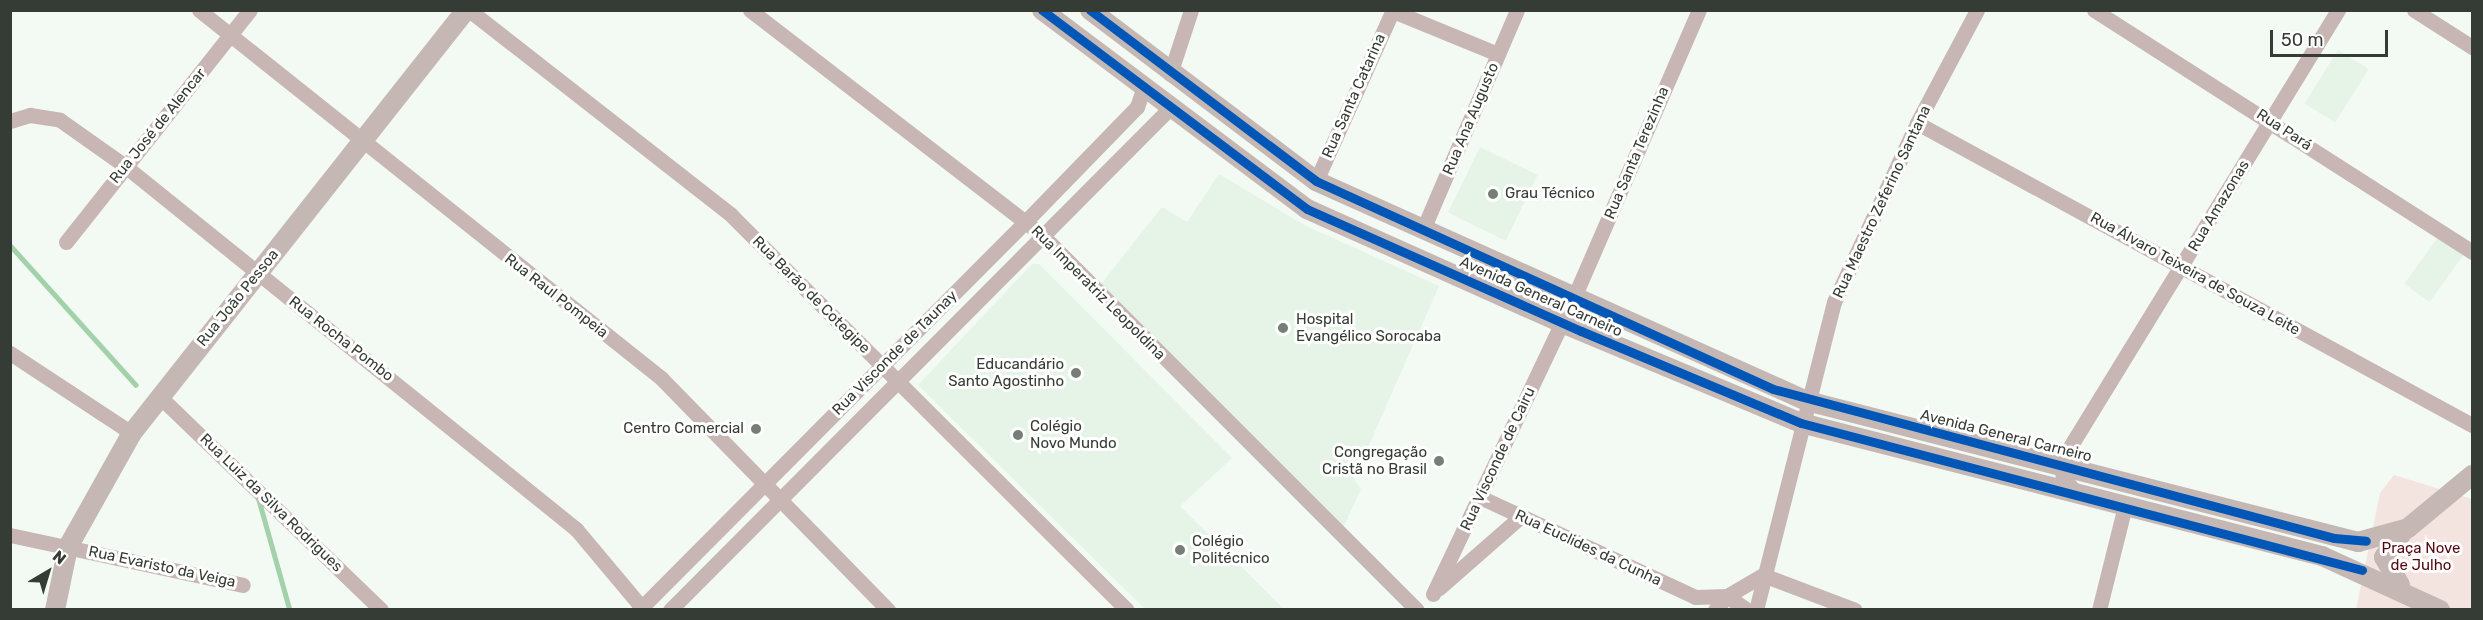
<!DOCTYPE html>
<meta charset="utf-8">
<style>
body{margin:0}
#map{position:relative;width:2483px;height:620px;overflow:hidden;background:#f2faf3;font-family:Rubik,sans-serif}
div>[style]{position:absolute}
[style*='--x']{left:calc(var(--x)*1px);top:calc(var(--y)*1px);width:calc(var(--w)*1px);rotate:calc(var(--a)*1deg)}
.built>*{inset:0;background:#e5f4e6;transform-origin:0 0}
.green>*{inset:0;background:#f3e4e0}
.stream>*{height:4.5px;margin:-2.25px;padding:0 2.25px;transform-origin:2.25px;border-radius:2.25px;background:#a2d1aa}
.minor>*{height:15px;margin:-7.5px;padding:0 7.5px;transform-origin:7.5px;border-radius:7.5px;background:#c7b6b4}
.major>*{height:20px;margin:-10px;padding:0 10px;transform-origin:10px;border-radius:10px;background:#c5b8b4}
.cycleway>*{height:9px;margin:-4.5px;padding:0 4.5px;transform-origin:4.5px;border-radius:4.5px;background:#0057b8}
.dots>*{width:16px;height:16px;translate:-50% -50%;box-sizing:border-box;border:3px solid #fff;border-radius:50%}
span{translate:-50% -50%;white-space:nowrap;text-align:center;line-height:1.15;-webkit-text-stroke:6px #fff;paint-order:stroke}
.street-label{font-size:15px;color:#353b35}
.poi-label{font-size:15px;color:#353b35}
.left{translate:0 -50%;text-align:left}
.right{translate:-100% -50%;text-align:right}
.park-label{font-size:15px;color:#53080f}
.frame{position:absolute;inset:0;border:12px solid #353b35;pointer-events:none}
.north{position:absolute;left:18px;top:542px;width:60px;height:60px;-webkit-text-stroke:4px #fff;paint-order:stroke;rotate:38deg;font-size:16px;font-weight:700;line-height:24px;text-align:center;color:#353b35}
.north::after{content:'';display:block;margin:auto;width:21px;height:27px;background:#353b35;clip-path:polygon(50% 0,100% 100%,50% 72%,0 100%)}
.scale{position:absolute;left:2270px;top:30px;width:118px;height:27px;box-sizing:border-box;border:3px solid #353b35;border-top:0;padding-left:8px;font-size:18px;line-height:21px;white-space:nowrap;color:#353b35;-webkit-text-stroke:4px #fff;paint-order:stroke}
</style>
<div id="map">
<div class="built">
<i style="left:2338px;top:50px;width:36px;height:63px;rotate:32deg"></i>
<i style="left:1480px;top:147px;width:64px;height:73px;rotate:26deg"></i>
<i style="clip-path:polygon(1219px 174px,1304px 225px,1439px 286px,1354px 479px,1361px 489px,1343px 528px,1101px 284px,1162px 207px,1187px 222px)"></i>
<i style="left:2439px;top:236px;width:31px;height:59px;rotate:36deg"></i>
<i style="clip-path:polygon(1032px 264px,1039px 264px,1232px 458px,1180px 506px,1284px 609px,1145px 609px,918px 385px)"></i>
</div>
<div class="green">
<i style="clip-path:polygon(2394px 475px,2472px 499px,2472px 609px,2356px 610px,2380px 493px)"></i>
</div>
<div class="stream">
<i style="--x:10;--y:245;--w:188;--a:48"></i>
<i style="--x:259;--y:500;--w:114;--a:74.3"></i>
</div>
<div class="minor">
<i style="--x:199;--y:10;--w:591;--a:38.54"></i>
<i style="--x:661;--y:378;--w:325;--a:45.6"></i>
<i style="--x:469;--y:10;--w:333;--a:38"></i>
<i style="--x:731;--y:215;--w:559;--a:44.93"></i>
<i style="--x:750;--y:10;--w:369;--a:37.6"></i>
<i style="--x:1042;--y:235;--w:530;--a:45"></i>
<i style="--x:2094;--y:10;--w:449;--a:32.6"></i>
<i style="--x:2414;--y:10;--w:69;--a:32.5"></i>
<i style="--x:1393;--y:11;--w:113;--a:22.3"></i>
<i style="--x:1170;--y:74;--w:67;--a:-71.8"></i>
<i style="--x:10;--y:121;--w:21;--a:-17"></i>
<i style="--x:30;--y:115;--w:30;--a:9"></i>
<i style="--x:60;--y:120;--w:80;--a:35.3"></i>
<i style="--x:125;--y:166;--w:579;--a:38.83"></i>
<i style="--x:576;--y:529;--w:106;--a:50"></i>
<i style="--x:1917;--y:123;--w:632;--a:28.55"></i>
<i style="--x:1316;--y:181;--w:188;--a:-65.8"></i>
<i style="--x:1424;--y:227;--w:236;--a:-66.8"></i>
<i style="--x:66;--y:242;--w:296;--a:-51.6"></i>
<i style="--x:10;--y:353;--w:146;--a:33.3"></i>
<i style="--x:159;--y:396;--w:308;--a:43.9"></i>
<i style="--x:2076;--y:493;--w:21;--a:-129"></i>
<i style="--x:2063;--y:477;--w:14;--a:-102"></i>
<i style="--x:2060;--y:463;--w:532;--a:-58.46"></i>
<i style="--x:1480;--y:497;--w:237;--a:24.9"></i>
<i style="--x:1695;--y:597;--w:32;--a:-2"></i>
<i style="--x:1727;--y:596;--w:42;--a:-30.3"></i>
<i style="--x:10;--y:535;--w:238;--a:12.1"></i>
<i style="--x:1763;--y:575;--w:98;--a:20.8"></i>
<i style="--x:1439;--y:588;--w:108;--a:-41.2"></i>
<i style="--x:1433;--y:594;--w:331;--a:-64.6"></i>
<i style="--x:1575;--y:295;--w:311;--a:-66.5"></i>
<i style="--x:1727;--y:596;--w:24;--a:35"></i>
<i style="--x:639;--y:610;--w:549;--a:-45.15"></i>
<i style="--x:1026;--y:221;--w:159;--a:-45.8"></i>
<i style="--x:1137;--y:107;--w:18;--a:-71"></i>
<i style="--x:670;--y:610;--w:706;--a:-45.11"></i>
<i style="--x:1715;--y:610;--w:18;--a:-49"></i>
<i style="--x:1756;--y:610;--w:318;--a:-75.8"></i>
<i style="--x:1834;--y:302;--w:197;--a:-65.1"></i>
<i style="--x:1917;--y:123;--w:128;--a:-62"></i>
<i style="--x:2099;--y:610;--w:107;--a:-76"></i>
</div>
<div class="major">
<i style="--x:1042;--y:10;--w:331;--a:36.9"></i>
<i style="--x:1307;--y:209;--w:279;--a:24.1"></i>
<i style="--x:1562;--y:323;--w:259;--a:22.7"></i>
<i style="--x:1801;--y:423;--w:538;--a:14.32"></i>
<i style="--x:2322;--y:556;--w:130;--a:24.6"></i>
<i style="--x:1090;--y:10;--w:283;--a:37.1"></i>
<i style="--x:1316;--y:181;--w:538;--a:24.14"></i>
<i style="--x:1807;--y:401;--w:569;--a:14.35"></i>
<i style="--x:2358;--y:542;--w:52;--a:-15.6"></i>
<i style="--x:2408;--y:528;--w:83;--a:-39.6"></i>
<i style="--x:2400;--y:585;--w:32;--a:-120"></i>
<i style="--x:2384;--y:557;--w:31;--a:-53"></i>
<i style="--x:55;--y:610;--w:64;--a:-78.3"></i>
<i style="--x:68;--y:547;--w:131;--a:-60.7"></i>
<i style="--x:132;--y:433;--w:539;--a:-51.71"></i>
</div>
<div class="cycleway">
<i style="--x:1042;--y:10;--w:331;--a:36.9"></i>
<i style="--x:1307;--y:209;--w:300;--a:24"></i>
<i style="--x:1581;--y:331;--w:238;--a:22.7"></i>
<i style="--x:1801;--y:423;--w:580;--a:14.68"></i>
<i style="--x:1090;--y:10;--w:283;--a:37.1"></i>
<i style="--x:1316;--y:181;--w:502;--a:24.47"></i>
<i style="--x:1773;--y:389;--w:580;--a:14.87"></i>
<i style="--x:2334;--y:538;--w:32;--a:5"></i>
</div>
<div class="dots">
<i style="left:1493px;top:194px;background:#777e78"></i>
<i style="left:1283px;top:328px;background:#777e78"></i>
<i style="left:1076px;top:373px;background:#777e78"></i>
<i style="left:756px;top:429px;background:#777e78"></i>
<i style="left:1018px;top:435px;background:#777e78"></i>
<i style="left:1439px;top:461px;background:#777e78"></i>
<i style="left:1180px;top:550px;background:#777e78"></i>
</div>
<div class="street-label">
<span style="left:1354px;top:96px;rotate:-66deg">Rua Santa Catarina</span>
<span style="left:1471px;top:119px;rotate:-67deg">Rua Ana Augusto</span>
<span style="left:158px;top:126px;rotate:-51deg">Rua José de Alencar</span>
<span style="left:2284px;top:130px;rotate:33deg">Rua Pará</span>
<span style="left:1637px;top:153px;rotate:-67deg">Rua Santa Terezinha</span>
<span style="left:1882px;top:202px;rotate:-65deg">Rua Maestro Zeferino Santana</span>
<span style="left:2219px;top:206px;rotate:-59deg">Rua Amazonas</span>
<span style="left:2195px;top:274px;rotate:29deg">Rua Álvaro Teixeira de Souza Leite</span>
<span style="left:1098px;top:293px;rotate:45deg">Rua Imperatriz Leopoldina</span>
<span style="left:811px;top:295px;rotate:45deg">Rua Barão de Cotegipe</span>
<span style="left:556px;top:296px;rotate:38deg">Rua Raul Pompeia</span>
<span style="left:1541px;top:297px;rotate:24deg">Avenida General Carneiro</span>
<span style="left:238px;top:298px;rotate:-51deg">Rua João Pessoa</span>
<span style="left:341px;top:339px;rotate:38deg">Rua Rocha Pombo</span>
<span style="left:895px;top:353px;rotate:-45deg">Rua Visconde de Taunay</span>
<span style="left:2006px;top:436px;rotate:14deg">Avenida General Carneiro</span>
<span style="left:1498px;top:459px;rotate:-65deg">Rua Visconde de Cairu</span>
<span style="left:271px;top:503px;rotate:44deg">Rua Luiz da Silva Rodrigues</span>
<span style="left:1588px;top:548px;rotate:25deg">Rua Euclides da Cunha</span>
<span style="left:162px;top:567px;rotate:12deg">Rua Evaristo da Veiga</span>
</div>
<div class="poi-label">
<span class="left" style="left:1505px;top:194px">Grau Técnico</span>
<span class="left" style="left:1296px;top:328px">Hospital<br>Evangélico Sorocaba</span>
<span class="right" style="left:1064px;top:373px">Educandário<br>Santo Agostinho</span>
<span class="left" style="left:1030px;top:435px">Colégio<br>Novo Mundo</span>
<span class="right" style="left:744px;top:429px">Centro Comercial</span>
<span class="right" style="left:1427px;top:461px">Congregação<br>Cristã no Brasil</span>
<span class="left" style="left:1192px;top:550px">Colégio<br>Politécnico</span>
</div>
<div class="park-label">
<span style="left:2421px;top:557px">Praça Nove<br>de Julho</span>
</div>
<div class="frame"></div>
<div class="north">N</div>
<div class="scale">50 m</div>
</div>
